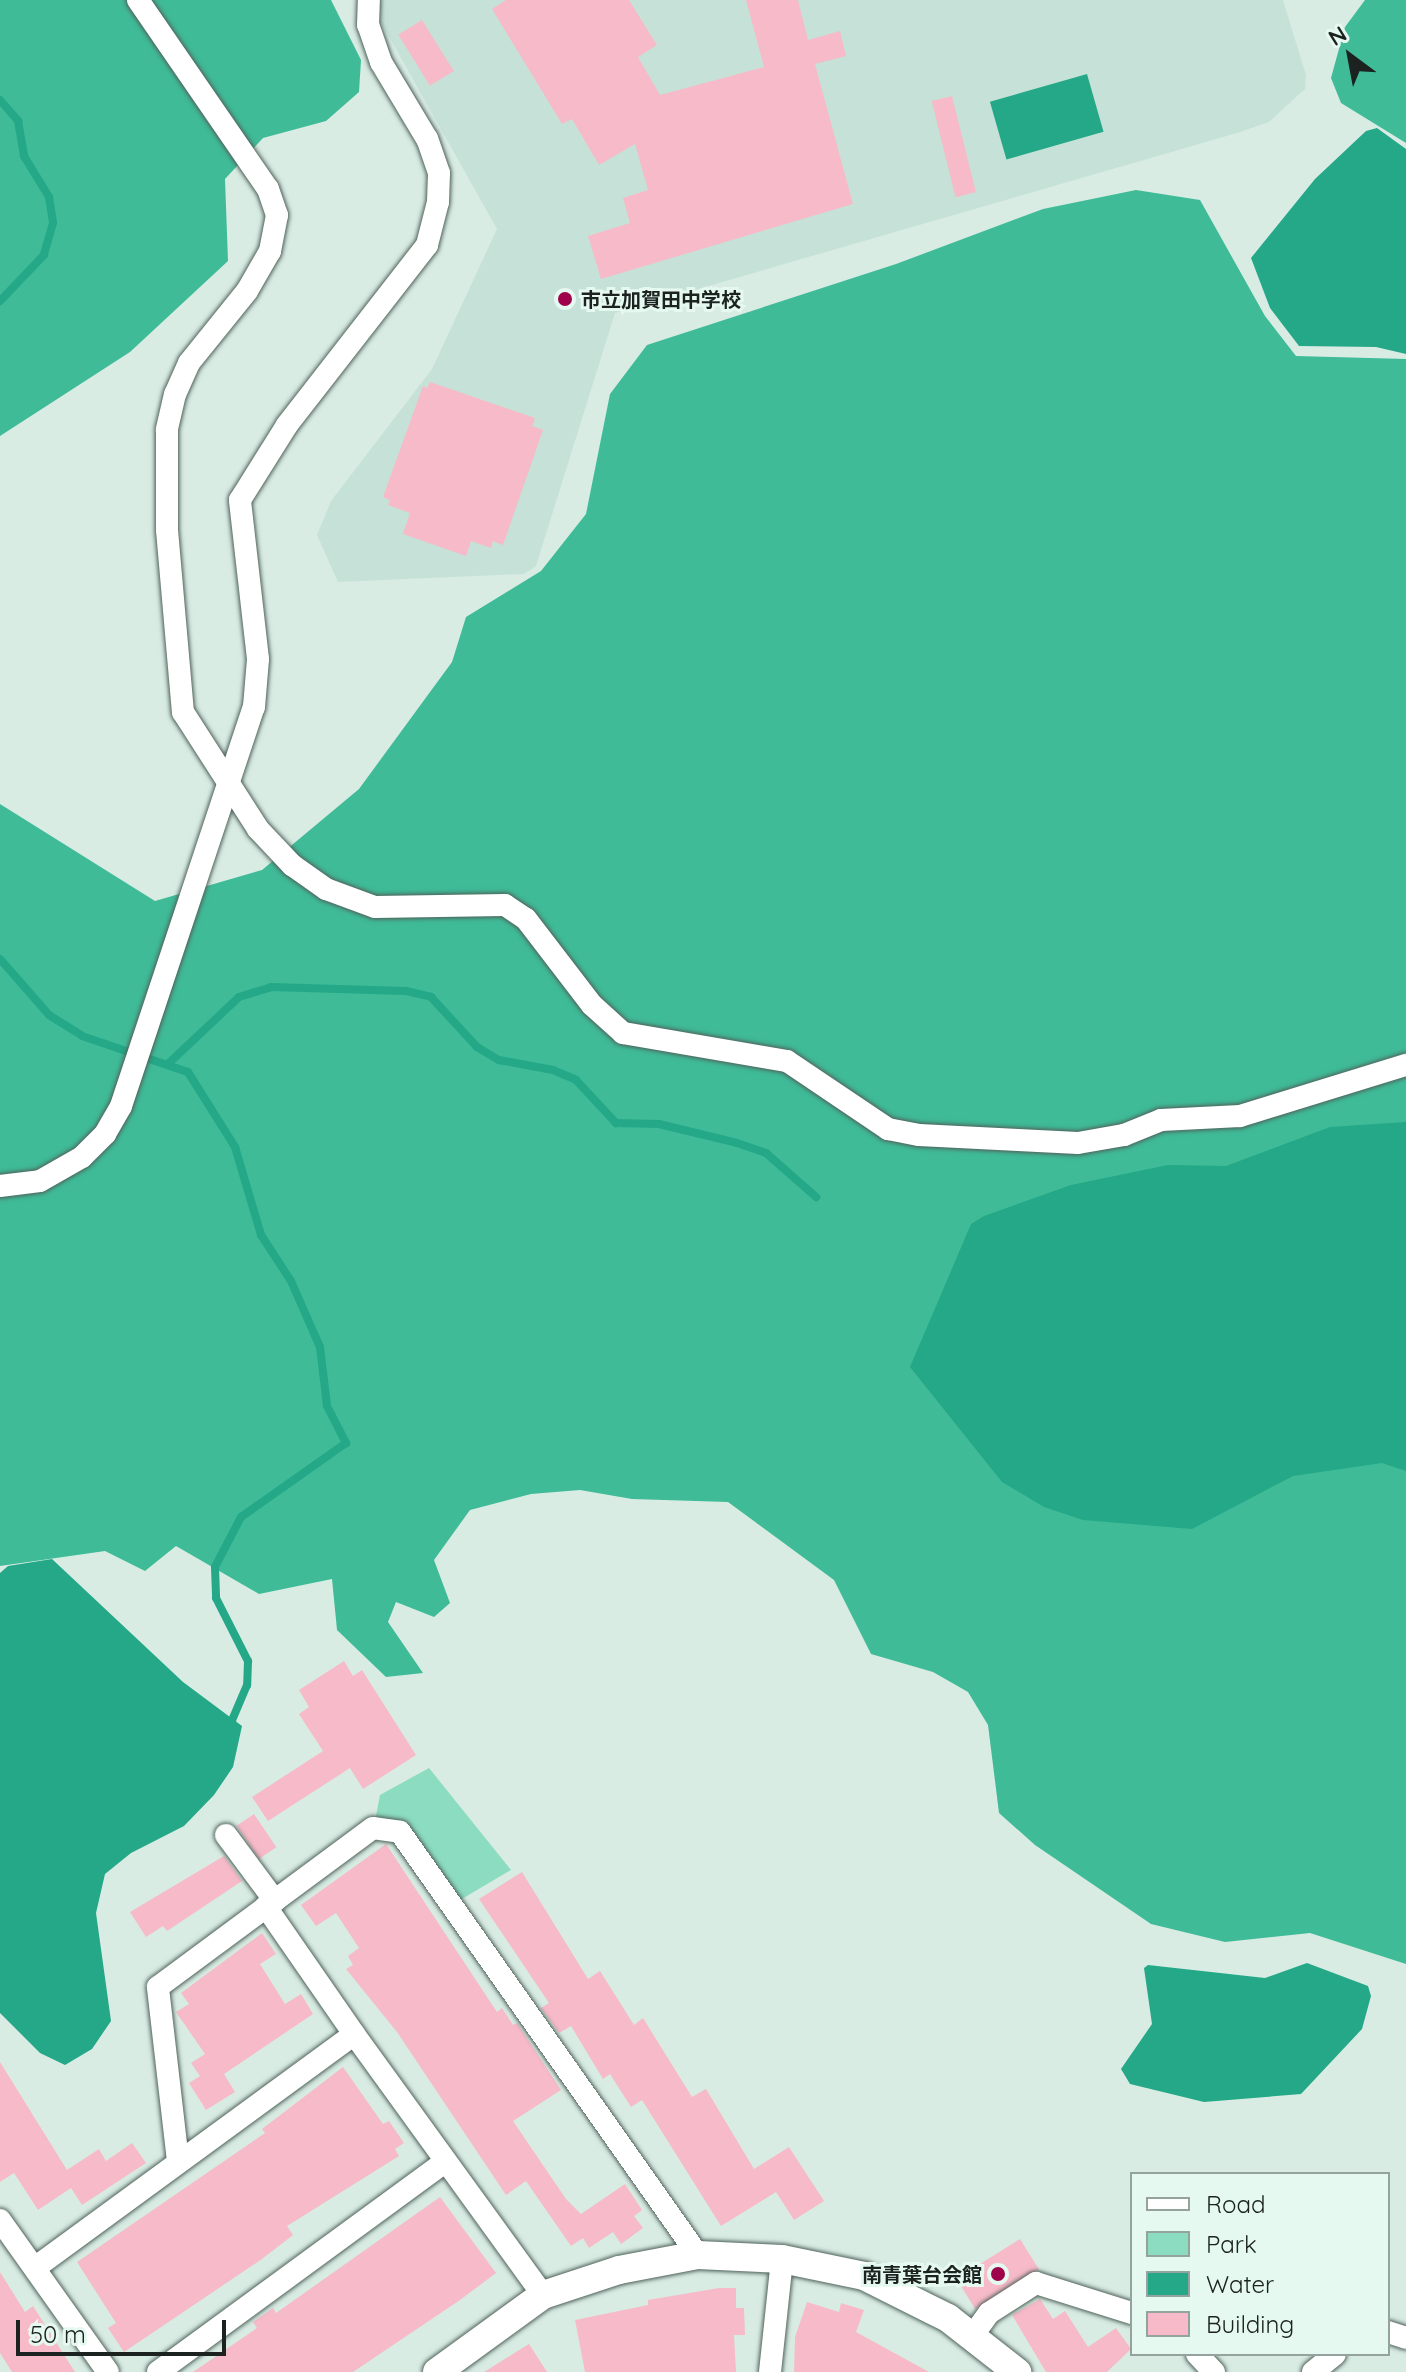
<!DOCTYPE html>
<meta charset="utf-8">
<style>
body{margin:0}
#map{position:relative;width:1406px;height:2372px;overflow:hidden;background:#d8ece4;font-family:Quicksand,"Noto Sans JP",sans-serif}
div>[style]{position:absolute}
[style*='--x']{left:calc(var(--x)*1px);top:calc(var(--y)*1px);width:calc(var(--w)*1px);rotate:calc(var(--a)*1deg)}
.built>*{inset:0;background:#c6e2d8}
.green>*{inset:0;background:#8cdcc1}
.forest>*{inset:0;background:#3fbb98}
.water>*{inset:0;background:#24a887;transform-origin:0 0}
.stream>*{height:8px;margin:-4px;padding:0 4px;transform-origin:4px;border-radius:4px;background:#24a887}
.building>*{inset:0;background:#f7bac8;transform-origin:0 0}
.roads{filter:drop-shadow(0 0 2px #50625b) drop-shadow(0 0 2px #50625b)}
.minor>*{height:22px;margin:-11px;padding:0 11px;transform-origin:11px;border-radius:11px;background:#fff}
.tertiary>*{height:28px;margin:-14px;padding:0 14px;transform-origin:14px;border-radius:14px;background:#fff}
.dots>*{width:22px;height:22px;translate:-50% -50%;box-sizing:border-box;border:4px solid #e5f9f1;border-radius:50%}
span{translate:-50% -50%;white-space:nowrap;text-align:center;line-height:1.15;-webkit-text-stroke:6px #e5f9f1;paint-order:stroke}
.poi-label{font-size:20px;color:#1b2220;font-weight:700}
.left{translate:0 -50%;text-align:left}
.right{translate:-100% -50%;text-align:right}
.legend{position:absolute;left:1130px;top:2172px;width:260px;height:184px;box-sizing:border-box;background:#e5f9f1;border:2px solid #94a39d;margin:0;padding:10px 14px;list-style:none;font-size:24px;color:#1b2220}
.legend li{display:flex;align-items:center;gap:16px;height:40px}
.legend b{width:40px;border:2px solid #94a39d}
.north{position:absolute;left:1310px;top:16px;width:80px;height:80px;-webkit-text-stroke:6px #e5f9f1;paint-order:stroke;rotate:328deg;font-size:22px;font-weight:700;line-height:32px;text-align:center;color:#1b2220}
.north::after{content:'';display:block;margin:auto;width:28px;height:36px;background:#1b2220;clip-path:polygon(50% 0,100% 100%,50% 72%,0 100%)}
.scale{position:absolute;left:16px;top:2320px;width:210px;height:36px;box-sizing:border-box;border:4px solid #1b2220;border-top:0;padding-left:10px;font-size:24px;line-height:28px;white-space:nowrap;color:#1b2220;-webkit-text-stroke:6px #e5f9f1;paint-order:stroke}
</style>
<div id="map">
<div class="built">
<i style="clip-path:polygon(377px 0,1283px 0,1306px 75px,1305px 89px,1269px 122px,1237px 133px,615px 313px,536px 566px,524px 574px,338px 582px,317px 535px,331px 501px,432px 369px,497px 229px,379px 19px)"></i>
</div>
<div class="green">
<i style="clip-path:polygon(429px 1768px,511px 1870px,455px 1903px,375px 1821px,380px 1795px)"></i>
</div>
<div class="forest">
<i style="clip-path:polygon(0 0,331px 0,361px 60px,359px 92px,326px 121px,263px 138px,225px 179px,228px 261px,130px 352px,0 436px)"></i>
<i style="clip-path:polygon(1365px 0,1406px 0,1406px 143px,1341px 103px,1331px 78px,1345px 27px)"></i>
<i style="clip-path:polygon(1136px 190px,1200px 200px,1265px 316px,1296px 356px,1406px 359px,1406px 1964px,1310px 1933px,1225px 1942px,1151px 1924px,1035px 1845px,999px 1813px,988px 1725px,968px 1692px,933px 1672px,871px 1654px,834px 1580px,728px 1502px,632px 1499px,580px 1490px,531px 1494px,470px 1510px,434px 1560px,450px 1603px,434px 1617px,396px 1602px,388px 1622px,423px 1673px,386px 1677px,337px 1630px,332px 1579px,259px 1594px,176px 1546px,145px 1571px,105px 1551px,0 1566px,0 804px,155px 901px,262px 870px,359px 789px,452px 662px,466px 617px,541px 571px,586px 514px,610px 394px,647px 345px,896px 264px,1043px 209px)"></i>
</div>
<div class="water">
<i style="left:1087px;top:74px;width:60px;height:101px;rotate:74deg"></i>
<i style="clip-path:polygon(1377px 128px,1406px 149px,1406px 354px,1376px 347px,1299px 346px,1270px 308px,1251px 258px,1315px 179px,1366px 131px)"></i>
<i style="clip-path:polygon(1406px 1122px,1406px 1471px,1382px 1463px,1293px 1476px,1192px 1529px,1083px 1520px,1044px 1507px,1002px 1482px,910px 1367px,971px 1224px,984px 1216px,1071px 1185px,1168px 1165px,1226px 1166px,1330px 1127px)"></i>
<i style="clip-path:polygon(52px 1559px,183px 1682px,242px 1726px,233px 1767px,214px 1795px,184px 1826px,131px 1853px,105px 1874px,96px 1913px,111px 2021px,92px 2049px,65px 2065px,40px 2053px,0 2013px,0 1573px,8px 1566px)"></i>
<i style="clip-path:polygon(1307px 1963px,1368px 1986px,1371px 1996px,1362px 2029px,1301px 2094px,1204px 2102px,1130px 2084px,1121px 2069px,1152px 2024px,1144px 1968px,1148px 1965px,1265px 1978px)"></i>
</div>
<div class="stream">
<i style="--x:0;--y:100;--w:28;--a:49"></i>
<i style="--x:18;--y:121;--w:36;--a:80"></i>
<i style="--x:24;--y:156;--w:48;--a:58.6"></i>
<i style="--x:49;--y:197;--w:26;--a:81"></i>
<i style="--x:53;--y:223;--w:33;--a:106"></i>
<i style="--x:44;--y:255;--w:64;--a:133.7"></i>
<i style="--x:0;--y:959;--w:74;--a:48.8"></i>
<i style="--x:49;--y:1015;--w:39;--a:32"></i>
<i style="--x:82;--y:1036;--w:112;--a:18.8"></i>
<i style="--x:188;--y:1072;--w:89;--a:57.9"></i>
<i style="--x:235;--y:1147;--w:92;--a:73.5"></i>
<i style="--x:261;--y:1235;--w:55;--a:56.9"></i>
<i style="--x:291;--y:1281;--w:72;--a:66.3"></i>
<i style="--x:320;--y:1347;--w:59;--a:83.2"></i>
<i style="--x:327;--y:1406;--w:42;--a:62.8"></i>
<i style="--x:346;--y:1443;--w:128;--a:144.8"></i>
<i style="--x:241;--y:1517;--w:56;--a:117.5"></i>
<i style="--x:215;--y:1567;--w:31;--a:88"></i>
<i style="--x:216;--y:1598;--w:71;--a:63.1"></i>
<i style="--x:248;--y:1661;--w:24;--a:92"></i>
<i style="--x:247;--y:1685;--w:39;--a:113"></i>
<i style="--x:232;--y:1721;--w:9;--a:148"></i>
<i style="--x:169;--y:1063;--w:96;--a:-43.3"></i>
<i style="--x:239;--y:997;--w:34;--a:-17"></i>
<i style="--x:271;--y:987;--w:135;--a:1.7"></i>
<i style="--x:406;--y:991;--w:26;--a:13"></i>
<i style="--x:431;--y:997;--w:68;--a:47.4"></i>
<i style="--x:477;--y:1047;--w:26;--a:31"></i>
<i style="--x:499;--y:1060;--w:55;--a:10.5"></i>
<i style="--x:553;--y:1070;--w:25;--a:23"></i>
<i style="--x:576;--y:1080;--w:59;--a:47.1"></i>
<i style="--x:616;--y:1123;--w:43;--a:1.3"></i>
<i style="--x:659;--y:1124;--w:80;--a:13.7"></i>
<i style="--x:737;--y:1143;--w:31;--a:19"></i>
<i style="--x:766;--y:1153;--w:67;--a:41.3"></i>
</div>
<div class="building">
<i style="clip-path:polygon(506px 0,629px 0,657px 45px,638px 57px,660px 95px,764px 67px,746px 0,798px 0,808px 40px,840px 31px,846px 56px,815px 64px,853px 204px,601px 279px,588px 236px,630px 223px,623px 198px,648px 190px,635px 144px,599px 165px,572px 119px,562px 124px,492px 9px)"></i>
<i style="left:422px;top:20px;width:60px;height:28px;rotate:58deg"></i>
<i style="left:952px;top:96px;width:99px;height:21px;rotate:76deg"></i>
<i style="clip-path:polygon(430px 382px,535px 418px,532px 426px,543px 430px,503px 545px,493px 541px,491px 548px,471px 541px,466px 556px,403px 534px,410px 513px,388px 505px,390px 500px,383px 497px,423px 386px,427px 388px)"></i>
<i style="clip-path:polygon(344px 1661px,353px 1676px,362px 1670px,416px 1755px,363px 1789px,350px 1768px,268px 1821px,252px 1797px,323px 1751px,299px 1714px,309px 1707px,299px 1690px)"></i>
<i style="left:254px;top:1814px;width:40px;height:21px;rotate:56deg"></i>
<i style="clip-path:polygon(386px 1844px,497px 2012px,502px 2008px,513px 2025px,517px 2023px,561px 2090px,513px 2121px,566px 2199px,581px 2214px,625px 2184px,642px 2210px,634px 2216px,643px 2228px,621px 2244px,613px 2232px,589px 2248px,583px 2238px,571px 2246px,526px 2181px,506px 2195px,397px 2032px,346px 1969px,353px 1965px,348px 1956px,359px 1948px,336px 1913px,316px 1926px,301px 1905px)"></i>
<i style="clip-path:polygon(224px 1856px,242px 1881px,167px 1931px,163px 1926px,146px 1937px,130px 1912px)"></i>
<i style="clip-path:polygon(522px 1872px,588px 1979px,600px 1971px,634px 2025px,643px 2018px,692px 2097px,706px 2089px,754px 2169px,789px 2147px,824px 2201px,794px 2220px,776px 2192px,721px 2226px,642px 2100px,631px 2107px,610px 2074px,603px 2079px,571px 2026px,559px 2033px,541px 2008px,549px 2003px,479px 1899px)"></i>
<i style="clip-path:polygon(262px 1933px,276px 1954px,260px 1964px,285px 2004px,301px 1994px,313px 2014px,224px 2074px,235px 2092px,206px 2110px,189px 2083px,200px 2076px,191px 2063px,205px 2054px,176px 2012px,189px 2004px,181px 1993px)"></i>
<i style="clip-path:polygon(0 2062px,67px 2170px,99px 2149px,106px 2161px,132px 2143px,146px 2163px,82px 2205px,71px 2188px,38px 2210px,14px 2173px,0 2182px)"></i>
<i style="clip-path:polygon(343px 2067px,383px 2124px,389px 2121px,404px 2143px,395px 2149px,399px 2156px,287px 2226px,293px 2235px,262px 2259px,124px 2352px,108px 2328px,116px 2323px,77px 2262px,265px 2133px,262px 2129px)"></i>
<i style="clip-path:polygon(440px 2197px,496px 2273px,460px 2300px,353px 2372px,193px 2372px,257px 2328px,253px 2322px,273px 2308px,276px 2313px)"></i>
<i style="left:1020px;top:2239px;width:36px;height:75px;rotate:58deg"></i>
<i style="clip-path:polygon(0 2272px,25px 2312px,33px 2306px,75px 2372px,12px 2372px,0 2353px)"></i>
<i style="clip-path:polygon(719px 2288px,736px 2288px,736px 2308px,744px 2308px,745px 2335px,734px 2335px,736px 2372px,585px 2372px,575px 2320px,648px 2305px,648px 2300px)"></i>
<i style="clip-path:polygon(1040px 2299px,1053px 2319px,1065px 2311px,1088px 2347px,1116px 2328px,1131px 2349px,1107px 2372px,1046px 2372px,1012px 2315px)"></i>
<i style="clip-path:polygon(807px 2302px,839px 2312px,841px 2303px,864px 2310px,856px 2332px,929px 2372px,794px 2372px,795px 2337px)"></i>
<i style="clip-path:polygon(529px 2344px,547px 2372px,484px 2372px)"></i>
</div>
<div class="roads">
<div class="minor">
<i style="--x:138;--y:0;--w:229;--a:55.5"></i>
<i style="--x:268;--y:189;--w:28;--a:71"></i>
<i style="--x:277;--y:215;--w:37;--a:101"></i>
<i style="--x:270;--y:251;--w:46;--a:119.9"></i>
<i style="--x:247;--y:291;--w:92;--a:128.9"></i>
<i style="--x:189;--y:363;--w:34;--a:114"></i>
<i style="--x:175;--y:394;--w:37;--a:103"></i>
<i style="--x:167;--y:430;--w:100;--a:90"></i>
<i style="--x:167;--y:530;--w:183;--a:85"></i>
<i style="--x:183;--y:712;--w:139;--a:57.3"></i>
<i style="--x:258;--y:829;--w:50;--a:46.6"></i>
<i style="--x:292;--y:865;--w:42;--a:35.2"></i>
<i style="--x:326;--y:889;--w:52;--a:20.2"></i>
<i style="--x:375;--y:907;--w:130;--a:-0.9"></i>
<i style="--x:505;--y:905;--w:25;--a:34"></i>
<i style="--x:526;--y:919;--w:108;--a:52.5"></i>
<i style="--x:592;--y:1005;--w:42;--a:42.1"></i>
<i style="--x:623;--y:1033;--w:166;--a:9.7"></i>
<i style="--x:787;--y:1061;--w:122;--a:34"></i>
<i style="--x:888;--y:1129;--w:32;--a:11"></i>
<i style="--x:919;--y:1135;--w:159;--a:2.9"></i>
<i style="--x:1078;--y:1143;--w:47;--a:-9.9"></i>
<i style="--x:1124;--y:1135;--w:40;--a:-22"></i>
<i style="--x:1161;--y:1120;--w:79;--a:-2.9"></i>
<i style="--x:1240;--y:1116;--w:174;--a:-17.1"></i>
<i style="--x:0;--y:1186;--w:40;--a:-7.1"></i>
<i style="--x:40;--y:1181;--w:48;--a:-29.7"></i>
<i style="--x:82;--y:1157;--w:33;--a:-45"></i>
<i style="--x:105;--y:1134;--w:32;--a:-60"></i>
<i style="--x:121;--y:1106;--w:421;--a:-71.6"></i>
<i style="--x:254;--y:707;--w:48;--a:-85.2"></i>
<i style="--x:258;--y:659;--w:160;--a:-96.5"></i>
<i style="--x:240;--y:500;--w:89;--a:-57.9"></i>
<i style="--x:287;--y:425;--w:228;--a:-52.1"></i>
<i style="--x:427;--y:245;--w:44;--a:-75.7"></i>
<i style="--x:438;--y:202;--w:29;--a:-88"></i>
<i style="--x:439;--y:173;--w:36;--a:-109"></i>
<i style="--x:427;--y:139;--w:90;--a:-120.9"></i>
<i style="--x:381;--y:62;--w:39;--a:-109"></i>
<i style="--x:368;--y:25;--w:25;--a:-88"></i>
<i style="--x:226;--y:1835;--w:82;--a:53.4"></i>
<i style="--x:354;--y:2034;--w:322;--a:54.1"></i>
<i style="--x:178;--y:2161;--w:175;--a:-96.6"></i>
<i style="--x:158;--y:1987;--w:267;--a:-36.5"></i>
<i style="--x:373;--y:1828;--w:27;--a:8"></i>
<i style="--x:400;--y:1832;--w:517;--a:54.84"></i>
<i style="--x:0;--y:2220;--w:186;--a:54.6"></i>
<i style="--x:36;--y:2267;--w:394;--a:-36.2"></i>
<i style="--x:354;--y:2034;--w:155;--a:-124.7"></i>
<i style="--x:1388;--y:2332;--w:19;--a:18"></i>
<i style="--x:973;--y:2335;--w:27;--a:-54"></i>
<i style="--x:989;--y:2313;--w:56;--a:-32.6"></i>
<i style="--x:1036;--y:2283;--w:101;--a:17.4"></i>
<i style="--x:1197;--y:2354;--w:25;--a:47"></i>
<i style="--x:158;--y:2372;--w:356;--a:-36.2"></i>
<i style="--x:770;--y:2372;--w:114;--a:-83.9"></i>
<i style="--x:1313;--y:2372;--w:28;--a:-39"></i>
</div>
<div class="tertiary">
<i style="--x:437;--y:2372;--w:131;--a:-36"></i>
<i style="--x:543;--y:2295;--w:80;--a:-18.2"></i>
<i style="--x:619;--y:2270;--w:80;--a:-10.8"></i>
<i style="--x:698;--y:2255;--w:84;--a:2.7"></i>
<i style="--x:782;--y:2259;--w:84;--a:11.7"></i>
<i style="--x:864;--y:2276;--w:94;--a:26.6"></i>
<i style="--x:948;--y:2318;--w:88;--a:38"></i>
</div>
</div>
<div class="dots">
<i style="left:565px;top:299px;background:#9d024b"></i>
<i style="left:998px;top:2274px;background:#9d024b"></i>
</div>
<div class="poi-label">
<span class="left" style="left:581px;top:299px">市立加賀田中学校</span>
<span class="right" style="left:982px;top:2274px">南青葉台会館</span>
</div>
<ul class="legend">
<li><b style="height:10px;background:#fff"></b>Road</li>
<li><b style="height:22px;background:#8cdcc1"></b>Park</li>
<li><b style="height:22px;background:#24a887"></b>Water</li>
<li><b style="height:22px;background:#f7bac8"></b>Building</li>
</ul>
<div class="north">N</div>
<div class="scale">50 m</div>
</div>
